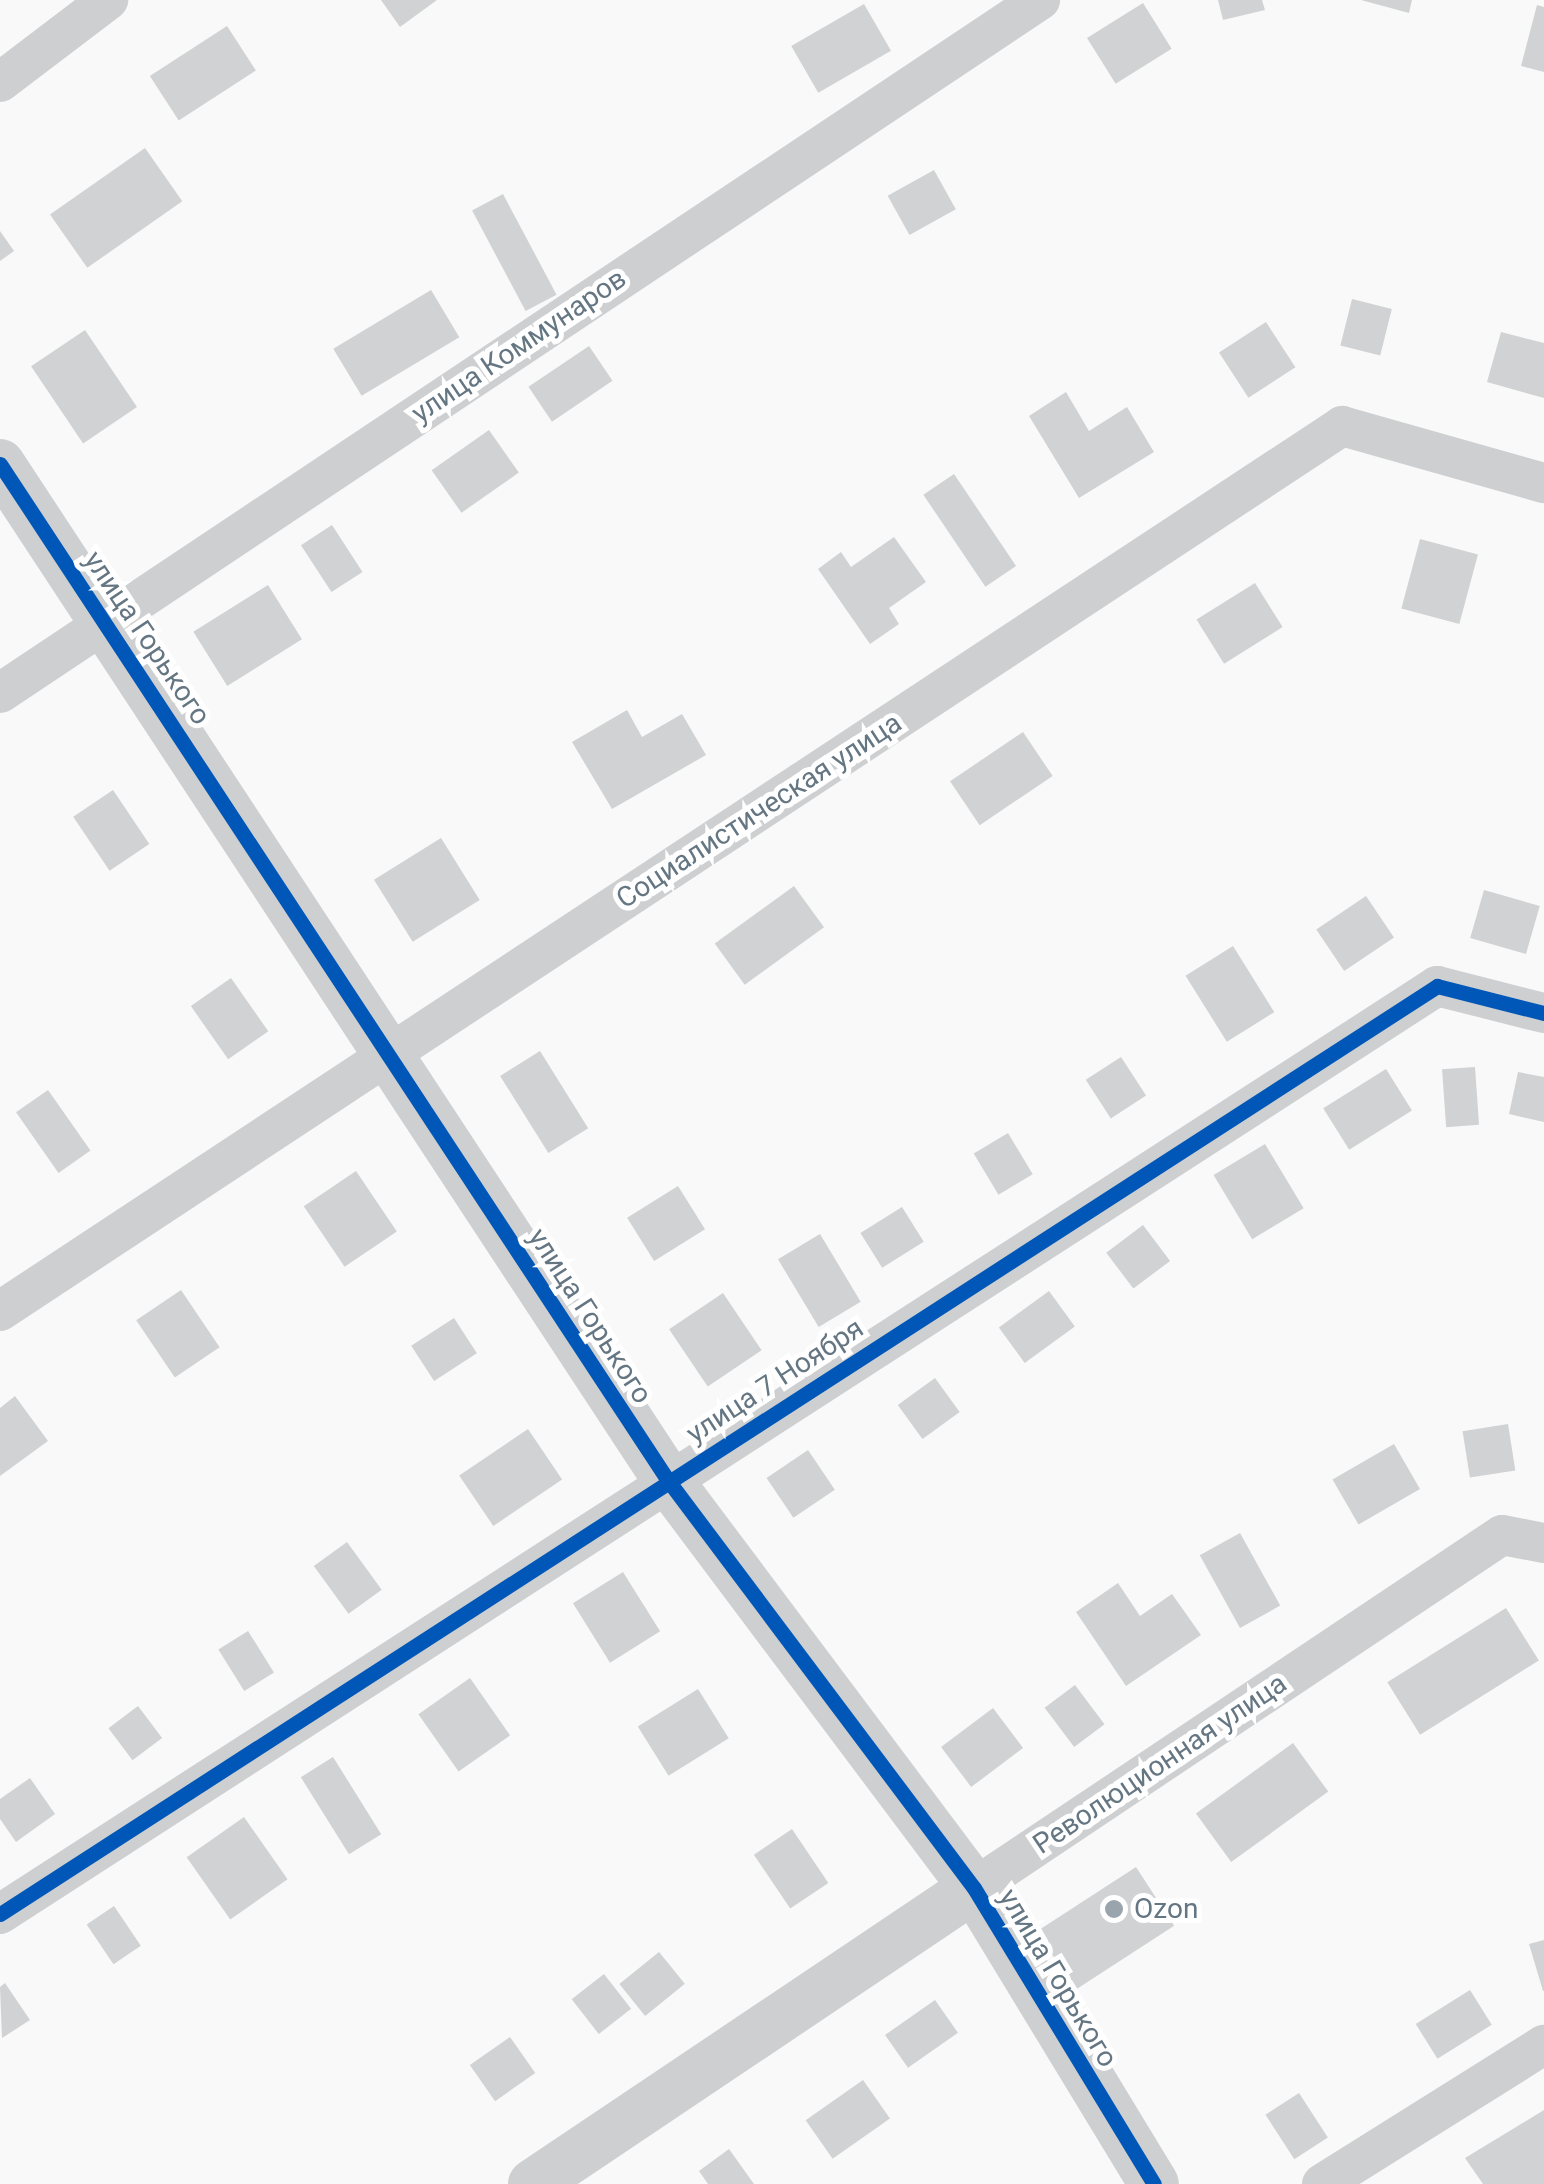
<!DOCTYPE html>
<meta charset="utf-8">
<style>
body{margin:0}
#map{position:relative;width:1544px;height:2184px;overflow:hidden;background:#f9f9f9;font-family:Roboto,sans-serif}
div>[style]{position:absolute}
[style*='--x']{left:calc(var(--x)*1px);top:calc(var(--y)*1px);width:calc(var(--w)*1px);rotate:calc(var(--a)*1deg)}
.building>*{inset:0;background:#d0d2d3;transform-origin:0 0}
.minor>*{height:40px;margin:-20px;padding:0 20px;transform-origin:20px;border-radius:20px;background:#cecfd0}
.tertiary>*{height:50px;margin:-25px;padding:0 25px;transform-origin:25px;border-radius:25px;background:#cecfd0}
.cycleway>*{height:15px;margin:-7.5px;padding:0 7.5px;transform-origin:7.5px;border-radius:7.5px;background:#0057b8}
.dots>*{width:28px;height:28px;translate:-50% -50%;box-sizing:border-box;border:5px solid #fff;border-radius:50%}
span{translate:-50% -50%;white-space:nowrap;text-align:center;line-height:1.15;-webkit-text-stroke:10px #fff;paint-order:stroke}
.street-label{font-size:28px;color:#657683}
.poi-label{font-size:28px;color:#657683}
.left{translate:0 -50%;text-align:left}
</style>
<div id="map">
<div class="building">
<i style="clip-path:polygon(381px 0,437px 0,400px 27px)"></i>
<i style="clip-path:polygon(1218px 0,1262px 0,1265px 10px,1223px 20px)"></i>
<i style="clip-path:polygon(1361px 0,1412px 0,1409px 13px)"></i>
<i style="left:1143px;top:3px;width:54px;height:66px;rotate:58deg"></i>
<i style="left:864px;top:4px;width:54px;height:84px;rotate:60deg"></i>
<i style="clip-path:polygon(1537px 5px,1544px 7px,1544px 72px,1521px 66px)"></i>
<i style="left:227px;top:26px;width:53px;height:92px;rotate:57deg"></i>
<i style="left:145px;top:148px;width:65px;height:116px;rotate:55deg"></i>
<i style="left:934px;top:170px;width:45px;height:53px;rotate:61deg"></i>
<i style="left:503px;top:194px;width:114px;height:35px;rotate:62deg"></i>
<i style="clip-path:polygon(0 231px,14px 251px,0 261px)"></i>
<i style="left:431px;top:290px;width:55px;height:114px;rotate:59deg"></i>
<i style="left:1352px;top:299px;width:41px;height:48px;rotate:14deg"></i>
<i style="left:1266px;top:322px;width:54px;height:56px;rotate:57deg"></i>
<i style="left:85px;top:330px;width:93px;height:65px;rotate:56deg"></i>
<i style="clip-path:polygon(1501px 332px,1544px 343px,1544px 398px,1487px 382px)"></i>
<i style="left:589px;top:346px;width:42px;height:73px;rotate:56deg"></i>
<i style="clip-path:polygon(1066px 392px,1089px 431px,1127px 407px,1154px 452px,1079px 498px,1029px 416px)"></i>
<i style="left:489px;top:430px;width:52px;height:70px;rotate:55deg"></i>
<i style="left:954px;top:474px;width:111px;height:37px;rotate:56deg"></i>
<i style="left:332px;top:525px;width:56px;height:37px;rotate:57deg"></i>
<i style="clip-path:polygon(894px 537px,926px 582px,889px 608px,899px 624px,870px 644px,818px 569px,841px 552px,851px 567px)"></i>
<i style="left:1420px;top:539px;width:60px;height:72px;rotate:15deg"></i>
<i style="left:1255px;top:583px;width:52px;height:69px;rotate:58deg"></i>
<i style="left:268px;top:585px;width:64px;height:88px;rotate:58deg"></i>
<i style="clip-path:polygon(627px 710px,642px 737px,682px 714px,706px 755px,612px 809px,572px 742px)"></i>
<i style="left:1023px;top:732px;width:53px;height:88px;rotate:56deg"></i>
<i style="left:113px;top:790px;width:65px;height:48px;rotate:56deg"></i>
<i style="left:441px;top:838px;width:73px;height:79px;rotate:58deg"></i>
<i style="left:794px;top:886px;width:51px;height:98px;rotate:54deg"></i>
<i style="left:1484px;top:890px;width:58px;height:50px;rotate:16deg"></i>
<i style="left:1366px;top:896px;width:50px;height:60px;rotate:56deg"></i>
<i style="left:1233px;top:946px;width:78px;height:56px;rotate:58deg"></i>
<i style="left:231px;top:978px;width:65px;height:49px;rotate:55deg"></i>
<i style="left:540px;top:1051px;width:91px;height:47px;rotate:58deg"></i>
<i style="left:1121px;top:1057px;width:46px;height:42px;rotate:57deg"></i>
<i style="left:1475px;top:1067px;width:58px;height:33px;rotate:86deg"></i>
<i style="left:1386px;top:1069px;width:49px;height:74px;rotate:58deg"></i>
<i style="clip-path:polygon(1518px 1072px,1544px 1077px,1544px 1122px,1509px 1114px)"></i>
<i style="left:48px;top:1090px;width:74px;height:39px;rotate:55deg"></i>
<i style="left:1008px;top:1133px;width:48px;height:40px;rotate:59deg"></i>
<i style="left:1265px;top:1144px;width:75px;height:60px;rotate:59deg"></i>
<i style="left:356px;top:1171px;width:73px;height:63px;rotate:56deg"></i>
<i style="left:678px;top:1186px;width:51px;height:60px;rotate:58deg"></i>
<i style="left:902px;top:1207px;width:41px;height:49px;rotate:58deg"></i>
<i style="left:1143px;top:1225px;width:45px;height:46px;rotate:53deg"></i>
<i style="left:820px;top:1234px;width:79px;height:49px;rotate:59deg"></i>
<i style="left:181px;top:1290px;width:69px;height:54px;rotate:56deg"></i>
<i style="left:1049px;top:1291px;width:44px;height:62px;rotate:54deg"></i>
<i style="left:723px;top:1293px;width:69px;height:65px;rotate:56deg"></i>
<i style="left:454px;top:1318px;width:42px;height:51px;rotate:57deg"></i>
<i style="left:935px;top:1378px;width:42px;height:46px;rotate:54deg"></i>
<i style="clip-path:polygon(15px 1396px,48px 1441px,0 1476px,0 1408px)"></i>
<i style="left:1508px;top:1424px;width:47px;height:46px;rotate:81deg"></i>
<i style="left:528px;top:1429px;width:61px;height:83px;rotate:56deg"></i>
<i style="left:1394px;top:1444px;width:52px;height:71px;rotate:60deg"></i>
<i style="left:808px;top:1450px;width:48px;height:50px;rotate:56deg"></i>
<i style="left:1240px;top:1533px;width:83px;height:46px;rotate:61deg"></i>
<i style="left:347px;top:1542px;width:59px;height:41px;rotate:54deg"></i>
<i style="left:623px;top:1572px;width:70px;height:59px;rotate:58deg"></i>
<i style="clip-path:polygon(1118px 1583px,1140px 1616px,1172px 1594px,1201px 1635px,1126px 1686px,1076px 1612px)"></i>
<i style="left:1506px;top:1608px;width:62px;height:140px;rotate:58deg"></i>
<i style="left:248px;top:1631px;width:49px;height:35px;rotate:58deg"></i>
<i style="left:470px;top:1678px;width:70px;height:63px;rotate:55deg"></i>
<i style="left:1075px;top:1685px;width:49px;height:38px;rotate:53deg"></i>
<i style="left:698px;top:1689px;width:58px;height:71px;rotate:58deg"></i>
<i style="left:138px;top:1706px;width:40px;height:37px;rotate:53deg"></i>
<i style="left:993px;top:1708px;width:50px;height:65px;rotate:53deg"></i>
<i style="left:1293px;top:1743px;width:60px;height:120px;rotate:54deg"></i>
<i style="left:333px;top:1757px;width:91px;height:38px;rotate:58deg"></i>
<i style="clip-path:polygon(30px 1778px,55px 1814px,16px 1842px,0 1819px,0 1799px)"></i>
<i style="left:244px;top:1817px;width:76px;height:70px;rotate:55deg"></i>
<i style="left:792px;top:1829px;width:65px;height:46px;rotate:56deg"></i>
<i style="left:1136px;top:1867px;width:70px;height:118px;rotate:57deg"></i>
<i style="left:114px;top:1906px;width:48px;height:33px;rotate:56deg"></i>
<i style="clip-path:polygon(1544px 1940px,1544px 1991px,1543px 1991px,1529px 1944px)"></i>
<i style="left:659px;top:1952px;width:41px;height:51px;rotate:51deg"></i>
<i style="left:604px;top:1974px;width:44px;height:41px;rotate:52deg"></i>
<i style="clip-path:polygon(5px 1983px,30px 2020px,2px 2038px,0 1987px)"></i>
<i style="left:1470px;top:1990px;width:41px;height:64px;rotate:58deg"></i>
<i style="left:935px;top:2000px;width:40px;height:61px;rotate:55deg"></i>
<i style="left:510px;top:2037px;width:44px;height:49px;rotate:55deg"></i>
<i style="left:863px;top:2080px;width:47px;height:70px;rotate:55deg"></i>
<i style="left:1299px;top:2093px;width:53px;height:40px;rotate:57deg"></i>
<i style="clip-path:polygon(1544px 2110px,1544px 2184px,1483px 2184px,1465px 2158px)"></i>
<i style="clip-path:polygon(729px 2149px,754px 2184px,708px 2184px,699px 2171px)"></i>
</div>
<div class="minor">
<i style="--x:0;--y:82;--w:136;--a:-37.2"></i>
<i style="--x:0;--y:693;--w:1250;--a:-33.68"></i>
<i style="--x:0;--y:1311;--w:1608;--a:-33.4"></i>
<i style="--x:1342;--y:426;--w:210;--a:15.8"></i>
<i style="--x:974;--y:1888;--w:635;--a:-33.77"></i>
<i style="--x:1502;--y:1535;--w:43;--a:10.8"></i>
<i style="--x:0;--y:1914;--w:1711;--a:-32.85"></i>
<i style="--x:1437;--y:986;--w:110;--a:14.2"></i>
<i style="--x:1322;--y:2184;--w:262;--a:-32.1"></i>
</div>
<div class="tertiary">
<i style="--x:0;--y:464;--w:1215;--a:56.69"></i>
<i style="--x:667;--y:1479;--w:511;--a:53.11"></i>
<i style="--x:974;--y:1888;--w:346;--a:58.7"></i>
<i style="--x:533;--y:2184;--w:531;--a:-33.87"></i>
</div>
<div class="cycleway">
<i style="--x:0;--y:464;--w:1215;--a:56.69"></i>
<i style="--x:667;--y:1479;--w:511;--a:53.11"></i>
<i style="--x:974;--y:1888;--w:346;--a:58.7"></i>
<i style="--x:0;--y:1914;--w:1711;--a:-32.85"></i>
<i style="--x:1437;--y:986;--w:110;--a:14.2"></i>
</div>
<div class="dots">
<i style="left:1114px;top:1909px;background:#99a4ac"></i>
</div>
<div class="street-label">
<span style="left:519px;top:346px;rotate:-34deg">улица Коммунаров</span>
<span style="left:147px;top:638px;rotate:56deg">улица Горького</span>
<span style="left:759px;top:811px;rotate:-33deg">Социалистическая улица</span>
<span style="left:590px;top:1316px;rotate:57deg">улица Горького</span>
<span style="left:775px;top:1381px;rotate:-33deg">улица 7 Ноября</span>
<span style="left:1160px;top:1764px;rotate:-34deg">Революционная улица</span>
<span style="left:1058px;top:1978px;rotate:59deg">улица Горького</span>
</div>
<div class="poi-label">
<span class="left" style="left:1134px;top:1909px">Ozon</span>
</div>
</div>
